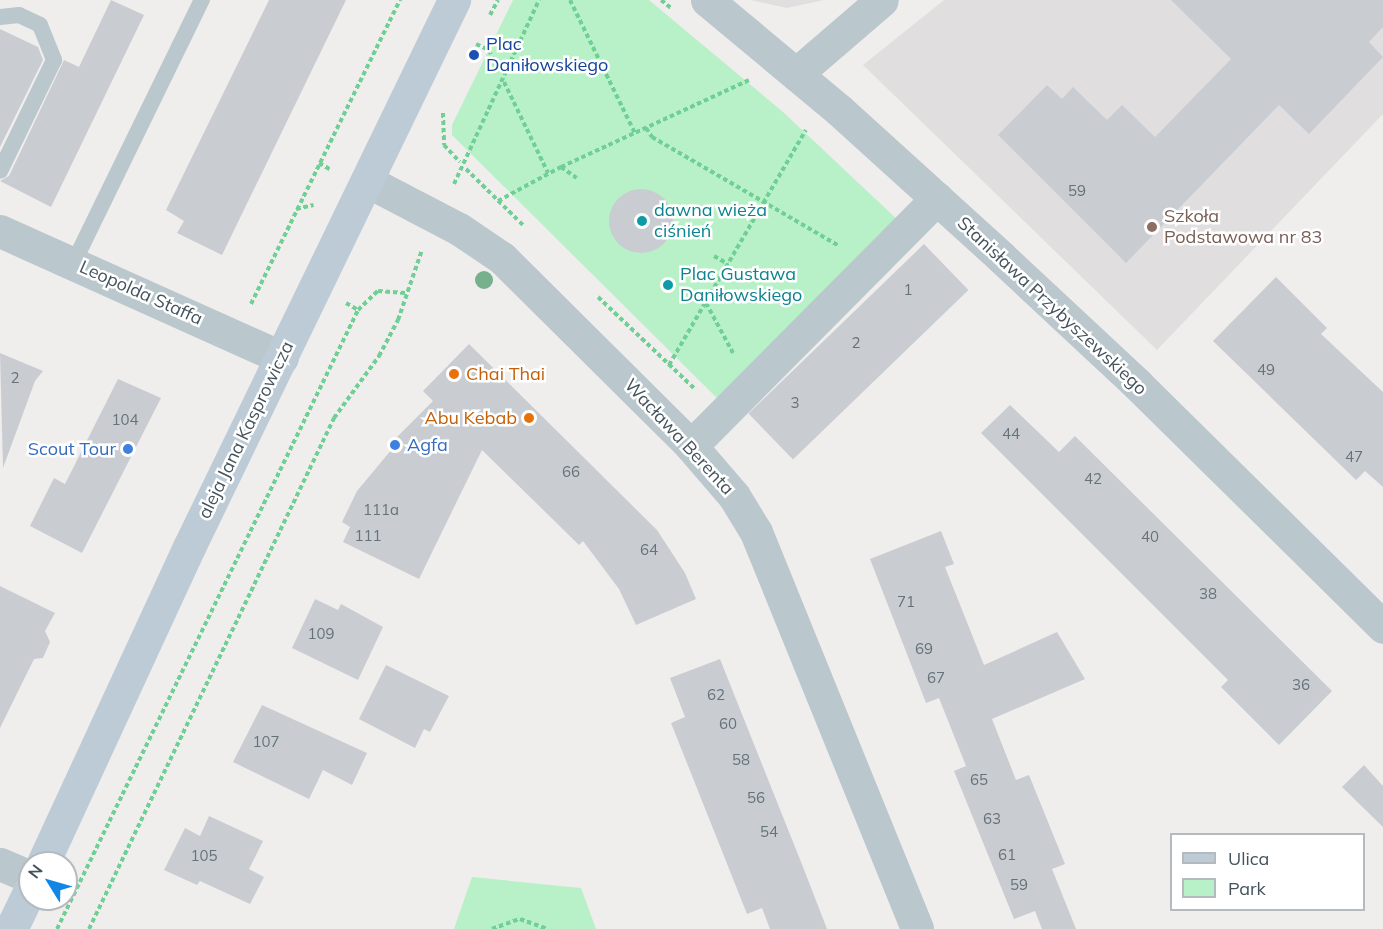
<!DOCTYPE html>
<meta charset="utf-8">
<style>
body{margin:0}
#map{position:relative;width:1383px;height:929px;overflow:hidden;background:#f0eded;font-family:Mulish,sans-serif}
div>[style]{position:absolute}
[style*='--x']{left:calc(var(--x)*1px);top:calc(var(--y)*1px);width:calc(var(--w)*1px);rotate:calc(var(--a)*1deg)}
.education>*{inset:0;background:#e1dedf}
.green>*{inset:0;background:#b8f0c7}
.building>*{inset:0;background:#c9cdd2;transform-origin:0 0}
.round{border-radius:50%}
.path>*{height:4px;margin-top:-2px;transform-origin:0;background:repeating-linear-gradient(90deg,#6fcf95 0 4.5px,transparent 0 7.5px)}
.lane>*{height:16px;margin:-8px;padding:0 8px;transform-origin:8px;border-radius:8px;background:#bac7cd}
.street>*{height:33px;margin:-16.5px;padding:0 16.5px;transform-origin:16.5px;border-radius:16.5px;background:#bac7cd}
.secondary>*{height:33px;margin:-16.5px;padding:0 16.5px;transform-origin:16.5px;border-radius:16.5px;background:#bccbd5}
.trees>*{width:18px;height:18px;margin:-9px;border-radius:50%;background:#76b08c}
.dots>*{width:16px;height:16px;translate:-50% -50%;box-sizing:border-box;border:3px solid #fff;border-radius:50%}
span{translate:-50% -50%;white-space:nowrap;text-align:center;line-height:1.15;-webkit-text-stroke:5px #fff;paint-order:stroke}
.number-label{font-size:15px;color:#657279}
.number-label span{-webkit-text-stroke-width:0}
.transit-label{font-size:18px;color:#164399}
.left{translate:0 -50%;text-align:left}
.culture-label{font-size:18px;color:#0d838f}
.education-label{font-size:18px;color:#785e54}
.street-label{font-size:18px;color:#44535b}
.food-label{font-size:18px;color:#c56008}
.right{translate:-100% -50%;text-align:right}
.shop-label{font-size:18px;color:#366cbe}
.legend{position:absolute;left:1170px;top:833px;width:195px;height:78px;box-sizing:border-box;background:#fff;border:2px solid #b4babd;margin:0;padding:8px 10px;list-style:none;font-size:18px;color:#44535b}
.legend li{display:flex;align-items:center;gap:12px;height:30px}
.legend b{width:30px;border:2px solid #b4babd}
.north{position:absolute;left:18px;top:851px;width:60px;height:60px;box-sizing:border-box;background:#fff;border:2px solid #b4babd;border-radius:50%;rotate:307deg;font-size:16px;font-weight:700;line-height:24px;text-align:center;color:#44535b}
.north::after{content:'';display:block;margin:auto;width:21px;height:27px;background:#1186e5;clip-path:polygon(50% 0,100% 100%,50% 72%,0 100%)}
</style>
<div id="map">
<div class="education">
<i style="clip-path:polygon(751px 0,824px 0,787px 8px)"></i>
<i style="clip-path:polygon(944px 0,1383px 0,1383px 114px,1157px 350px,863px 65px)"></i>
</div>
<div class="green">
<i style="clip-path:polygon(513px 0,649px 0,783px 112px,900px 222px,719px 400px,452px 135px,452px 125px)"></i>
<i style="clip-path:polygon(472px 877px,581px 888px,596px 929px,454px 929px)"></i>
</div>
<div class="building">
<i style="clip-path:polygon(111px 0,144px 15px,51px 207px,0 181px,9px 176px,64px 60px,79px 67px)"></i>
<i style="clip-path:polygon(269px 0,346px 0,222px 255px,177px 233px,184px 221px,166px 210px)"></i>
<i style="clip-path:polygon(1171px 0,1383px 0,1383px 27px,1369px 42px,1383px 57px,1309px 134px,1279px 105px,1126px 263px,998px 135px,1047px 85px,1062px 99px,1073px 87px,1107px 120px,1122px 105px,1155px 137px,1231px 59px)"></i>
<i style="clip-path:polygon(0 29px,38px 47px,43px 60px,0 147px)"></i>
<i class="round" style="left:609px;top:189px;width:64px;height:64px"></i>
<i style="left:924px;top:244px;width:64px;height:244px;rotate:46deg"></i>
<i style="clip-path:polygon(1276px 277px,1327px 328px,1321px 334px,1383px 392px,1383px 487px,1365px 471px,1356px 480px,1213px 341px)"></i>
<i style="clip-path:polygon(469px 344px,657px 530px,685px 573px,696px 599px,636px 625px,619px 589px,583px 541px,579px 545px,482px 450px,419px 579px,343px 542px,350px 527px,342px 522px,357px 491px,392px 449px,389px 445px,433px 401px,423px 391px)"></i>
<i style="clip-path:polygon(0 353px,43px 371px,35px 381px,3px 468px)"></i>
<i style="clip-path:polygon(118px 379px,161px 398px,82px 553px,30px 526px,54px 478px,65px 484px)"></i>
<i style="clip-path:polygon(1010px 405px,1059px 452px,1075px 436px,1332px 691px,1279px 745px,1221px 687px,1228px 680px,981px 433px)"></i>
<i style="clip-path:polygon(941px 531px,954px 564px,945px 567px,984px 665px,1057px 632px,1085px 679px,992px 719px,1016px 780px,1029px 775px,1044px 812px,1065px 864px,1052px 869px,1076px 929px,1042px 929px,1035px 911px,1014px 919px,954px 771px,966px 766px,939px 698px,926px 703px,870px 559px)"></i>
<i style="clip-path:polygon(0 586px,55px 613px,45px 631px,50px 642px,43px 658px,34px 659px,0 728px)"></i>
<i style="clip-path:polygon(315px 599px,338px 610px,341px 604px,383px 627px,358px 680px,292px 648px)"></i>
<i style="clip-path:polygon(720px 659px,805px 872px,827px 929px,770px 929px,762px 908px,747px 914px,671px 723px,685px 717px,670px 678px)"></i>
<i style="clip-path:polygon(386px 665px,449px 696px,430px 732px,424px 729px,415px 748px,359px 719px)"></i>
<i style="clip-path:polygon(262px 705px,367px 753px,352px 785px,323px 770px,309px 799px,233px 762px)"></i>
<i style="clip-path:polygon(1364px 765px,1383px 786px,1383px 827px,1342px 787px)"></i>
<i style="clip-path:polygon(209px 816px,263px 841px,249px 869px,264px 877px,250px 904px,200px 881px,197px 885px,164px 870px,185px 828px,200px 836px)"></i>
</div>
<div class="path">
<i style="--x:570;--y:0;--w:148;--a:64"></i>
<i style="--x:661;--y:0;--w:14;--a:39"></i>
<i style="--x:490;--y:15;--w:17;--a:-62"></i>
<i style="--x:476;--y:44;--w:14;--a:25"></i>
<i style="--x:489;--y:50;--w:23;--a:65"></i>
<i style="--x:504;--y:82;--w:101;--a:64.2"></i>
<i style="--x:443;--y:113;--w:32;--a:88"></i>
<i style="--x:444;--y:145;--w:23;--a:47"></i>
<i style="--x:646;--y:128;--w:11;--a:56"></i>
<i style="--x:652;--y:137;--w:216;--a:30.2"></i>
<i style="--x:319;--y:163;--w:14;--a:30"></i>
<i style="--x:561;--y:167;--w:19;--a:35"></i>
<i style="--x:466;--y:169;--w:80;--a:44.5"></i>
<i style="--x:454;--y:184;--w:203;--a:-65.2"></i>
<i style="--x:498;--y:201;--w:72;--a:-28.4"></i>
<i style="--x:561;--y:167;--w:207;--a:-24.8"></i>
<i style="--x:296;--y:209;--w:18;--a:-13"></i>
<i style="--x:714;--y:256;--w:16;--a:30"></i>
<i style="--x:598;--y:297;--w:134;--a:43.5"></i>
<i style="--x:346;--y:303;--w:14;--a:30"></i>
<i style="--x:706;--y:303;--w:57;--a:61.6"></i>
<i style="--x:251;--y:304;--w:339;--a:-63.9"></i>
<i style="--x:669;--y:365;--w:272;--a:-59.8"></i>
<i style="--x:57;--y:929;--w:688;--a:-64.07"></i>
<i style="--x:358;--y:310;--w:28;--a:-44"></i>
<i style="--x:378;--y:291;--w:27;--a:4"></i>
<i style="--x:89;--y:929;--w:567;--a:-64.38"></i>
<i style="--x:334;--y:418;--w:77;--a:-54"></i>
<i style="--x:379;--y:356;--w:41;--a:-62.2"></i>
<i style="--x:398;--y:320;--w:74;--a:-71.1"></i>
<i style="--x:492;--y:929;--w:30;--a:-20"></i>
<i style="--x:520;--y:919;--w:29;--a:20"></i>
</div>
<div class="lane">
<i style="--x:0;--y:17;--w:19;--a:-6"></i>
<i style="--x:19;--y:15;--w:23;--a:25"></i>
<i style="--x:40;--y:25;--w:38;--a:68"></i>
<i style="--x:54;--y:60;--w:123;--a:115.9"></i>
<i style="--x:74;--y:262;--w:292;--a:-64"></i>
</div>
<div class="street">
<i style="--x:707;--y:0;--w:172;--a:39.8"></i>
<i style="--x:839;--y:110;--w:220;--a:42.2"></i>
<i style="--x:1002;--y:258;--w:185;--a:43"></i>
<i style="--x:1137;--y:384;--w:346;--a:44.6"></i>
<i style="--x:796;--y:74;--w:113;--a:-40.7"></i>
<i style="--x:367;--y:181;--w:104;--a:27.6"></i>
<i style="--x:459;--y:229;--w:52;--a:34"></i>
<i style="--x:502;--y:258;--w:267;--a:44.8"></i>
<i style="--x:691;--y:446;--w:66;--a:49.3"></i>
<i style="--x:734;--y:496;--w:42;--a:58.6"></i>
<i style="--x:756;--y:532;--w:428;--a:67.9"></i>
<i style="--x:0;--y:231;--w:309;--a:24.2"></i>
<i style="--x:691;--y:446;--w:349;--a:-45.2"></i>
<i style="--x:0;--y:864;--w:33;--a:23"></i>
</div>
<div class="secondary">
<i style="--x:43;--y:863;--w:350;--a:-65.2"></i>
<i style="--x:190;--y:545;--w:606;--a:-64.15"></i>
<i style="--x:11;--y:929;--w:43;--a:-64"></i>
</div>
<div class="trees">
<i style="left:484px;top:280px"></i>
</div>
<div class="dots">
<i style="left:474px;top:55px;background:#1a4fb4"></i>
<i style="left:642px;top:221px;background:#0f9aa8"></i>
<i style="left:1152px;top:227px;background:#8d6e63"></i>
<i style="left:668px;top:285px;background:#0f9aa8"></i>
<i style="left:454px;top:374px;background:#e8710a"></i>
<i style="left:529px;top:418px;background:#e8710a"></i>
<i style="left:395px;top:445px;background:#3f7fe0"></i>
<i style="left:128px;top:449px;background:#3f7fe0"></i>
</div>
<div class="number-label">
<span style="left:1077px;top:191px">59</span>
<span style="left:908px;top:290px">1</span>
<span style="left:856px;top:343px">2</span>
<span style="left:1266px;top:370px">49</span>
<span style="left:15px;top:378px">2</span>
<span style="left:795px;top:403px">3</span>
<span style="left:125px;top:420px">104</span>
<span style="left:1011px;top:434px">44</span>
<span style="left:1354px;top:457px">47</span>
<span style="left:571px;top:472px">66</span>
<span style="left:1093px;top:479px">42</span>
<span style="left:381px;top:510px">111a</span>
<span style="left:368px;top:536px">111</span>
<span style="left:1150px;top:537px">40</span>
<span style="left:649px;top:550px">64</span>
<span style="left:1208px;top:594px">38</span>
<span style="left:906px;top:602px">71</span>
<span style="left:321px;top:634px">109</span>
<span style="left:924px;top:649px">69</span>
<span style="left:936px;top:678px">67</span>
<span style="left:1301px;top:685px">36</span>
<span style="left:716px;top:695px">62</span>
<span style="left:728px;top:724px">60</span>
<span style="left:266px;top:742px">107</span>
<span style="left:741px;top:760px">58</span>
<span style="left:979px;top:780px">65</span>
<span style="left:756px;top:798px">56</span>
<span style="left:992px;top:819px">63</span>
<span style="left:769px;top:832px">54</span>
<span style="left:1007px;top:855px">61</span>
<span style="left:204px;top:856px">105</span>
<span style="left:1019px;top:885px">59</span>
</div>
<div class="transit-label">
<span class="left" style="left:486px;top:55px">Plac<br>Daniłowskiego</span>
</div>
<div class="culture-label">
<span class="left" style="left:654px;top:221px">dawna wieża<br>ciśnień</span>
<span class="left" style="left:680px;top:285px">Plac Gustawa<br>Daniłowskiego</span>
</div>
<div class="education-label">
<span class="left" style="left:1164px;top:227px">Szkoła<br>Podstawowa nr 83</span>
</div>
<div class="street-label">
<span style="left:141px;top:293px;rotate:24deg">Leopolda Staffa</span>
<span style="left:1052px;top:306px;rotate:43deg">Stanisława Przybyszewskiego</span>
<span style="left:246px;top:430px;rotate:-64deg">aleja Jana Kasprowicza</span>
<span style="left:679px;top:437px;rotate:47deg">Wacława Berenta</span>
</div>
<div class="food-label">
<span class="left" style="left:466px;top:374px">Chai Thai</span>
<span class="right" style="left:517px;top:418px">Abu Kebab</span>
</div>
<div class="shop-label">
<span class="left" style="left:407px;top:445px">Agfa</span>
<span class="right" style="left:116px;top:449px">Scout Tour</span>
</div>
<ul class="legend">
<li><b style="height:8px;background:#bccbd5"></b>Ulica</li>
<li><b style="height:16px;background:#b8f0c7"></b>Park</li>
</ul>
<div class="north">N</div>
</div>
